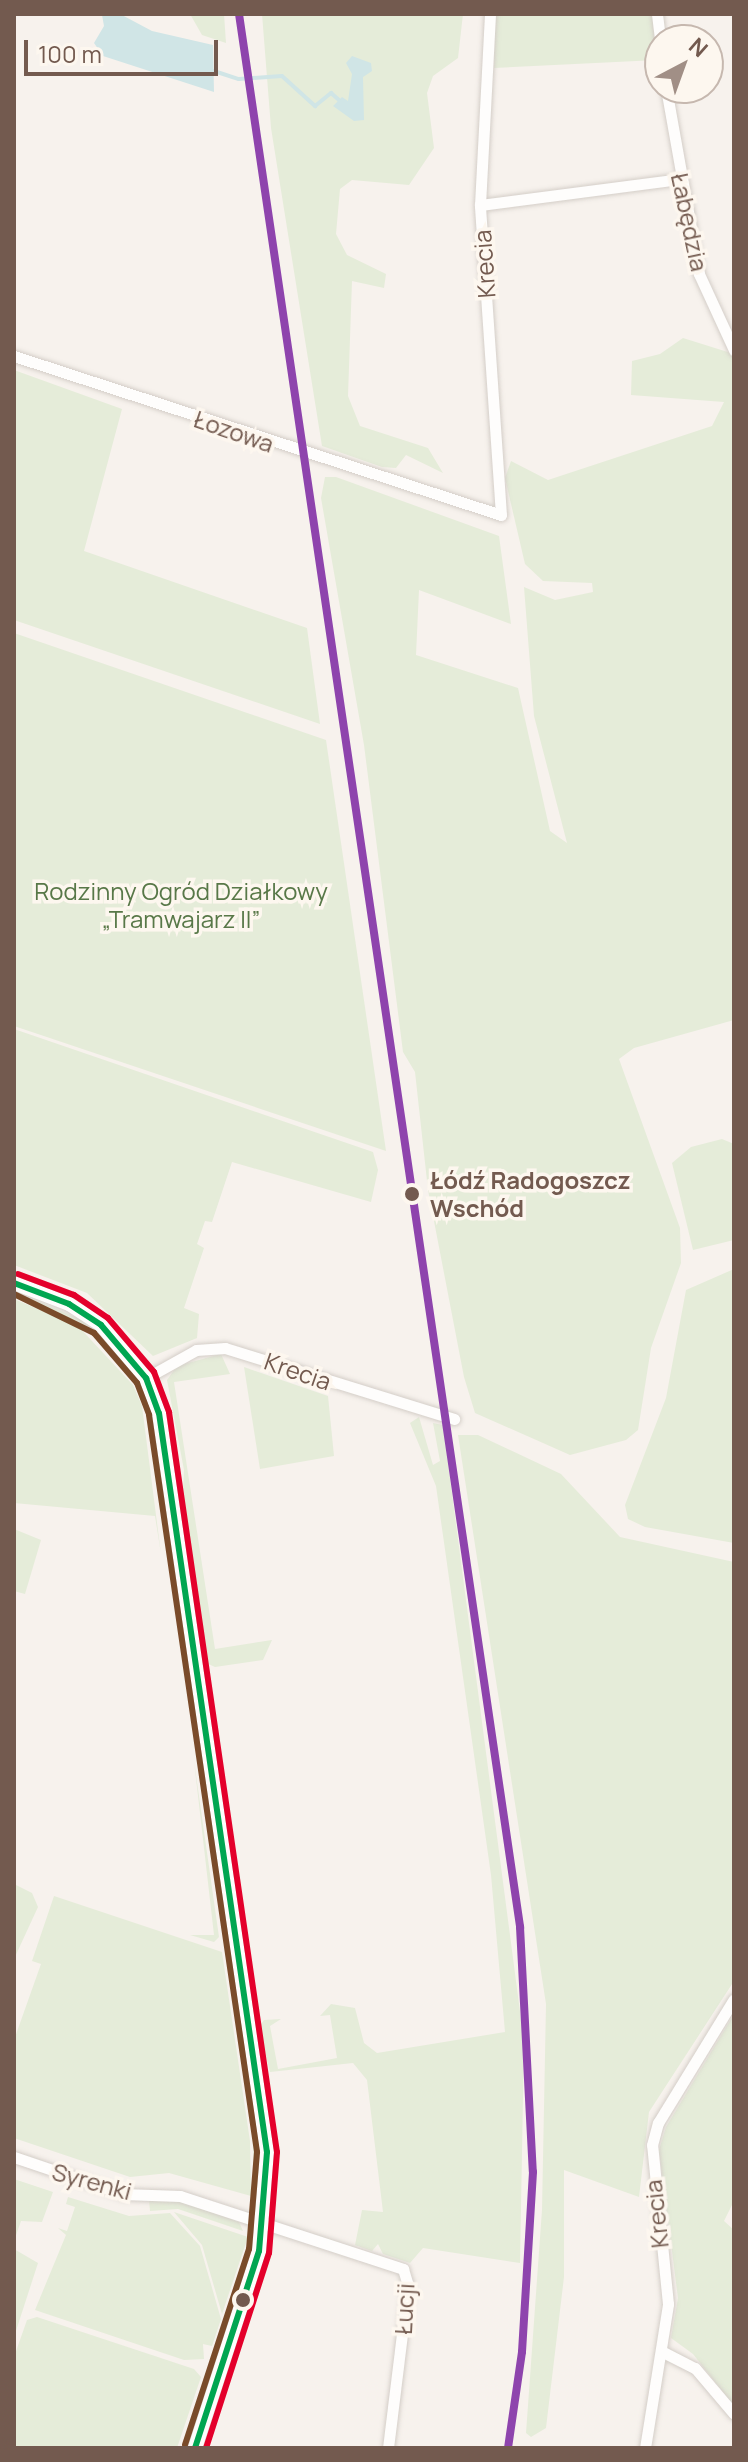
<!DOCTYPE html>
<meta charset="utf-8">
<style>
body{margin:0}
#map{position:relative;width:748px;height:2462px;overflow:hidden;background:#f7f2ed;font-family:Manrope,sans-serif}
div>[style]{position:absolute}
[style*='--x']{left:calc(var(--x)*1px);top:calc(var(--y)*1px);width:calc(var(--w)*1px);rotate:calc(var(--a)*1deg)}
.green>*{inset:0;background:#e5ecd9}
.water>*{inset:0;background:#d0e5e6}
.stream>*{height:4px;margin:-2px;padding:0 2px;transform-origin:2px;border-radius:2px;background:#d0e5e6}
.roads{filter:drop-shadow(0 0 2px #d4cec8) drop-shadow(0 0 2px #d4cec8)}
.minor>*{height:11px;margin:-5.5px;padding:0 5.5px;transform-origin:5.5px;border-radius:5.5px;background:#fefdfc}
.tertiary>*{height:14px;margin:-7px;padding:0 7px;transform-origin:7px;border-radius:7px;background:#fefdfc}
.bus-1>*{height:6px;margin:-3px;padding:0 3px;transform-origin:3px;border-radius:3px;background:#00a651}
.bus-2>*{height:6px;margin:-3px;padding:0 3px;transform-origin:3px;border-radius:3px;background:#7a4b2a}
.bus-3>*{height:6px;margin:-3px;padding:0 3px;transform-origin:3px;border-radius:3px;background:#e4002b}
.rail-1>*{height:8px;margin:-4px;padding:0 4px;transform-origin:4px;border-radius:4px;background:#8e44ad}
.dots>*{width:22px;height:22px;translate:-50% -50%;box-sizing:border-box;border:4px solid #fdf7ef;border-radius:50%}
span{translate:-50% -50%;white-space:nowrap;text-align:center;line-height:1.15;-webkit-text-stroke:7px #fdf7ef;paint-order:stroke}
.street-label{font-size:24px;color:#735a4f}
.park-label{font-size:24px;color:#587848}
.stop-label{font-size:24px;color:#735a4f;font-weight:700}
.left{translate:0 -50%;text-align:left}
.frame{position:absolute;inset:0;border:16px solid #735a4f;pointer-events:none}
.north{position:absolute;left:644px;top:24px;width:80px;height:80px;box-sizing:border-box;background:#fdf7ef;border:2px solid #c6b8af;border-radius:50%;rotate:41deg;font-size:22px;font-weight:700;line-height:32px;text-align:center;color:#735a4f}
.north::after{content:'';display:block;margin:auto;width:28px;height:36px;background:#a18f86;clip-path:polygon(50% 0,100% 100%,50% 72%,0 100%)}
.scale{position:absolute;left:24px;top:40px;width:194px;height:36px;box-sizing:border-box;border:4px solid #735a4f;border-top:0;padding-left:10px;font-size:24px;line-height:28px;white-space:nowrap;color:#735a4f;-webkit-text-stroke:6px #fdf7ef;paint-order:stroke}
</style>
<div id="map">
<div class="green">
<i style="clip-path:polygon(190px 14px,224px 14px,226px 43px,202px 35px)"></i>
<i style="clip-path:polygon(262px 14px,463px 14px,458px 58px,433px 76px,427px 93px,434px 148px,409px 185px,352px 180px,340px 189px,336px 234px,347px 255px,386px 274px,384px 288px,352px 281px,348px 396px,360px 426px,428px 448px,443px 473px,406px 455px,396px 468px,382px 467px,322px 446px,271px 128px)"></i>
<i style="clip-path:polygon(495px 14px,652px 14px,657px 60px,494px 68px)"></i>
<i style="clip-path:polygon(683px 338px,734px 354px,734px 1020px,634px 1048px,619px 1059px,680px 1228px,681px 1263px,651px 1348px,638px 1430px,626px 1440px,570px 1455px,475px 1413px,464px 1377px,428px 1190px,415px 1072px,403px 1052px,364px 745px,321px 498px,325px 477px,336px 477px,499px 536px,511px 624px,419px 590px,416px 655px,518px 688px,550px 831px,567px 843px,534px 716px,524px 587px,555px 600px,593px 592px,592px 583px,543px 581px,525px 564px,505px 478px,511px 461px,548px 480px,712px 426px,724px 402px,631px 395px,632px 361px,660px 354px)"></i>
<i style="clip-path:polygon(14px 370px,122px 409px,84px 551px,307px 628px,320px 724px,14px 620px)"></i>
<i style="clip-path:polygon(14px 633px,326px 740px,386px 1151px,14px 1026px)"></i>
<i style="clip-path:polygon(14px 1029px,373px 1152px,378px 1170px,371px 1202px,232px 1162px,212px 1222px,205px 1221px,197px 1244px,204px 1248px,184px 1308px,199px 1314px,197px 1338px,153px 1356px,87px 1293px,14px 1265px)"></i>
<i style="clip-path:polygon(722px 1139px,734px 1144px,734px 1240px,693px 1250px,672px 1163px,691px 1147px)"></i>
<i style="clip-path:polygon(734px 1269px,734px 1543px,645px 1527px,628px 1519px,625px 1505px,666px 1398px,686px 1290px)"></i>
<i style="clip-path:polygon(14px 1291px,82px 1320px,129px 1367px,149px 1404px,165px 1507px,146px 1403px,134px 1379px,80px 1323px)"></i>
<i style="clip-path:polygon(14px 1299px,78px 1326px,133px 1385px,142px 1406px,161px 1554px,155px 1516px,14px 1503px)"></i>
<i style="clip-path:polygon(221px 1354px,230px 1374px,174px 1382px,215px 1649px,272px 1640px,263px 1660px,215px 1667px,204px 1662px,182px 1514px,184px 1470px,167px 1380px,177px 1366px)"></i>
<i style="clip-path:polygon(244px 1367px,328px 1396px,334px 1456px,260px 1469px)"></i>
<i style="clip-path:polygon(419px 1417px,433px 1465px,440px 1461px,433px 1423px,443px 1425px,524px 2042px,520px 2263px,423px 2248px,410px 2263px,383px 2254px,378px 2244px,372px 2251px,355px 2245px,362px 2210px,383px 2212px,367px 2080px,353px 2063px,270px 2072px,259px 2027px,264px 2020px,281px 2019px,270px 2026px,278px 2069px,337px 2058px,330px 2015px,320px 2016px,331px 2004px,355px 2008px,364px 2043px,377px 2053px,505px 2032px,491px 1875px,436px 1486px,410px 1423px)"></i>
<i style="clip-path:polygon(458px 1435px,478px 1435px,561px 1474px,620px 1537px,734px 1562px,734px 1981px,649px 2112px,639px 2197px,564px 2170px,564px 2277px,546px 2428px,531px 2437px,526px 2433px,542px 2210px,546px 2004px)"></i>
<i style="clip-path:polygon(14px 1529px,41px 1540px,25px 1594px,14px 1591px)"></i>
<i style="clip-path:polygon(194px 1761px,219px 1937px,214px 1942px,190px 1935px,214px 1935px)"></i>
<i style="clip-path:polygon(14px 1884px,32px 1893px,38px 1907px,14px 1959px)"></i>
<i style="clip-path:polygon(54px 1896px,222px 1952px,250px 2141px,251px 2196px,169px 2173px,130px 2177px,14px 2138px,14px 2040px,41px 1964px,32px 1961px)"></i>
<i style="clip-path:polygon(233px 2000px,239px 2001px,258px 2139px,260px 2177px,254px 2203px,253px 2131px)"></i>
<i style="clip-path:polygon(734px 2014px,734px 2201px,724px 2221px,734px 2230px,734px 2406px,693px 2354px,671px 2338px,678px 2298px,659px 2150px,666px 2127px)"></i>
<i style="clip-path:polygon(14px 2179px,53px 2192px,42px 2222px,21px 2221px,14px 2241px)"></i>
<i style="clip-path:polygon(68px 2197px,129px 2216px,170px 2213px,200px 2246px,221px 2319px,212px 2346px,203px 2344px,204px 2359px,184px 2360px,35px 2310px,66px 2235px,58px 2228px,67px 2231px,75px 2207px,66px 2204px)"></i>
<i style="clip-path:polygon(173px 2199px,239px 2222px,243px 2231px,178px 2209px,150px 2211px,149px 2200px)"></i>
<i style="clip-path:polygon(174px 2212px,248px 2237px,222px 2314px,202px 2245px)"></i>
<i style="clip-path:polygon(14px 2249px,38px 2263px,14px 2337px)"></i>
<i style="clip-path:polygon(37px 2317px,194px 2369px,201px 2377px,177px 2448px,14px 2448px,14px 2357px,27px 2320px)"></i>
</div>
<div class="water">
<i style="clip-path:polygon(120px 14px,152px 31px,213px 45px,214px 92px,103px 56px,94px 43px,104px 26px,102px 15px)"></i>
<i style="clip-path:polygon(352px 56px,371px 63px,372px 71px,363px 77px,364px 120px,354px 121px,333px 106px,342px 97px,348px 101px,352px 74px,346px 63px)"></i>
</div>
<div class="stream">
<i style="--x:214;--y:71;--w:26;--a:18"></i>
<i style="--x:239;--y:79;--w:43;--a:-4"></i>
<i style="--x:282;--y:76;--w:45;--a:42.3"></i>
<i style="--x:315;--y:106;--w:21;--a:-39"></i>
<i style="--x:331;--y:93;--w:11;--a:41"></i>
</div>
<div class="roads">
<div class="minor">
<i style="--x:657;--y:14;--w:26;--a:83"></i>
<i style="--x:666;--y:88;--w:189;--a:79.9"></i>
<i style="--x:699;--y:274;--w:84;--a:65.3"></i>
<i style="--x:480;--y:205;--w:203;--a:-7.4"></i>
<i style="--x:14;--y:356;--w:512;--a:18.08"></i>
<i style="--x:501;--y:515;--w:311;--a:-93.9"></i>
<i style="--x:480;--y:205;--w:191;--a:-87"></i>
<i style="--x:146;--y:1378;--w:57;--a:-29.2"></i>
<i style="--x:196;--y:1350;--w:29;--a:-4"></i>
<i style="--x:225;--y:1348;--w:240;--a:17.2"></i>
<i style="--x:14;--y:2157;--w:115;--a:18.7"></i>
<i style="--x:123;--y:2194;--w:57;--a:2"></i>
<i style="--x:180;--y:2196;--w:235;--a:18.1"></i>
<i style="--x:403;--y:2269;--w:17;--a:73"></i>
<i style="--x:408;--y:2285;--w:164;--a:97"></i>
<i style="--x:663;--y:2352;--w:36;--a:27"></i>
<i style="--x:695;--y:2368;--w:60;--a:49.7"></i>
<i style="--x:645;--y:2448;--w:146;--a:-80.9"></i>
<i style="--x:668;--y:2304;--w:160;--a:-95.7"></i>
<i style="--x:652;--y:2145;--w:23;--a:-75"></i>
<i style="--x:658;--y:2123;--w:145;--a:-58.5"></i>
</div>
<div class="tertiary">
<i style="--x:14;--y:1283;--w:59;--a:20.9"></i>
<i style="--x:69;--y:1304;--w:38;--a:33"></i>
<i style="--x:101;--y:1325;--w:70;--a:49.7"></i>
<i style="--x:146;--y:1378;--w:37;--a:70"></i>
<i style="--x:159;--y:1413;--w:747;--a:81.69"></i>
<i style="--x:267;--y:2152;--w:99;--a:94.6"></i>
<i style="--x:259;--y:2251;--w:207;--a:108"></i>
</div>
</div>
<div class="bus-1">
<i style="--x:14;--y:1283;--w:59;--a:20.9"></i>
<i style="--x:69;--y:1304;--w:38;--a:33"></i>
<i style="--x:101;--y:1325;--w:70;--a:49.7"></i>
<i style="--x:146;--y:1378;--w:37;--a:70"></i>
<i style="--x:159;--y:1413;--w:747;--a:81.69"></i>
<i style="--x:267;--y:2152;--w:99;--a:94.6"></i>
<i style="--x:259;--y:2251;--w:207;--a:108"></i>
</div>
<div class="bus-2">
<i style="--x:14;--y:1294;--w:89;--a:26"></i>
<i style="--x:94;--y:1333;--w:66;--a:49.3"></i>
<i style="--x:137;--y:1383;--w:34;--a:69"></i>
<i style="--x:149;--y:1415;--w:745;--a:81.66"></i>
<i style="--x:257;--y:2152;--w:97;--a:94.7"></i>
<i style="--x:249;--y:2249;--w:206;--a:108.1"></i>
</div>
<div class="bus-3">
<i style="--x:18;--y:1274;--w:60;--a:20.6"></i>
<i style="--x:74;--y:1295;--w:41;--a:34.1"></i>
<i style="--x:108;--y:1318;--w:71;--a:49.6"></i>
<i style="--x:154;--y:1372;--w:43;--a:69.4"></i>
<i style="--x:169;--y:1412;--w:748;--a:81.7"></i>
<i style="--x:277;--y:2152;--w:101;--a:94.5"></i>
<i style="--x:269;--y:2253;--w:205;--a:107.9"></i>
</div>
<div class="rail-1">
<i style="--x:239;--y:14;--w:1934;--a:81.64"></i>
<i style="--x:520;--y:1927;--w:245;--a:87"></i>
<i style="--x:533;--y:2172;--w:180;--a:93.5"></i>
<i style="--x:522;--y:2352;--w:97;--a:98.3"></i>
</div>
<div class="dots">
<i style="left:412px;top:1194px;background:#735a4f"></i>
<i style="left:243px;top:2300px;background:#735a4f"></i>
</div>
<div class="street-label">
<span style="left:690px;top:222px;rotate:78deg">Łabędzia</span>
<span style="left:484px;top:264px;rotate:-94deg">Krecia</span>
<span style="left:234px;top:431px;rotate:19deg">Łozowa</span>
<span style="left:298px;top:1371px;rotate:19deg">Krecia</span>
<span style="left:92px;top:2181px;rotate:15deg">Syrenki</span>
<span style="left:656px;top:2214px;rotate:-96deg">Krecia</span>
<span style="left:404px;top:2309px;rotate:-87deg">Łucji</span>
</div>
<div class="park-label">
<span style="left:181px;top:905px">Rodzinny Ogród Działkowy<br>„Tramwajarz II”</span>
</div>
<div class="stop-label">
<span class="left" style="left:430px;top:1194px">Łódź Radogoszcz<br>Wschód</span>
</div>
<div class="frame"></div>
<div class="north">N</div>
<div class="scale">100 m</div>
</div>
